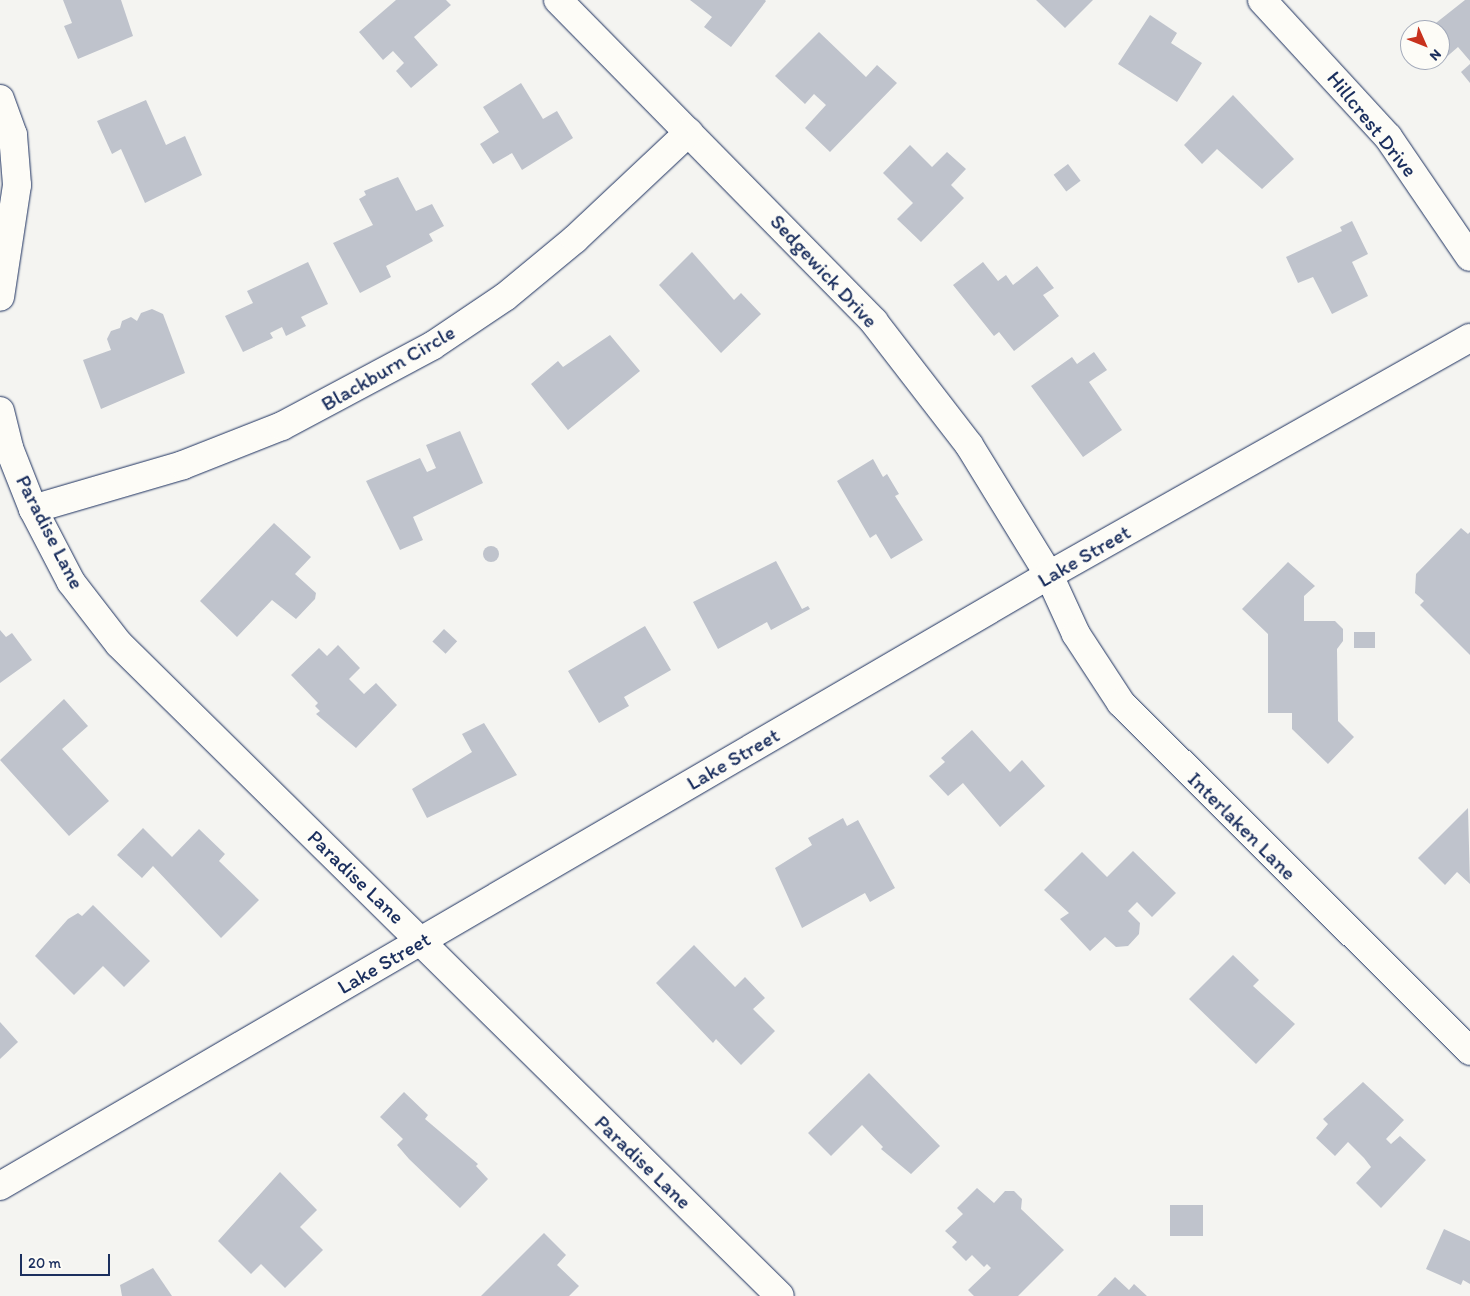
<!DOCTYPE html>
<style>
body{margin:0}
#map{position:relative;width:1470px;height:1296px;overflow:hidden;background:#f4f4f1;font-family:Itim,sans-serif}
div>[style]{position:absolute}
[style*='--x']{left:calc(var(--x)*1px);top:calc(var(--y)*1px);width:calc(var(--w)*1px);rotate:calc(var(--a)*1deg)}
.building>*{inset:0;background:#bfc3cc;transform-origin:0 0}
.round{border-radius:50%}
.roads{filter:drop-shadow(0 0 1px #1b2f5e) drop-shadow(0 0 1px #1b2f5e)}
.minor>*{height:28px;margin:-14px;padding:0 14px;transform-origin:14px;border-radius:14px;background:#fdfcf7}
.tertiary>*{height:28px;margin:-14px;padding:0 14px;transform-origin:14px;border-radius:14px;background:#fdfcf7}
span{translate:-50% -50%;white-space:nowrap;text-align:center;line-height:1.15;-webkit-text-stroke:4px #fdfcf7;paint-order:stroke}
.street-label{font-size:21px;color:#1b2f5e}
.north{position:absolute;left:1400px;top:20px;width:50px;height:50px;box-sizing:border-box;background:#fdfcf7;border:1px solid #a3aaba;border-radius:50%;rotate:134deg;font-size:14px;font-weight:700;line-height:20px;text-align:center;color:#1b2f5e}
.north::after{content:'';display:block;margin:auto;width:18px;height:22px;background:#c8321e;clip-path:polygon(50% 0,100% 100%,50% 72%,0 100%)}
.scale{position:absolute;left:20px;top:1254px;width:90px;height:22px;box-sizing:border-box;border:2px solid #1b2f5e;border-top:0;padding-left:6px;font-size:15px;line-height:18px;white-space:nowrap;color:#1b2f5e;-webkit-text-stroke:4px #fdfcf7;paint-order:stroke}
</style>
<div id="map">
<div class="building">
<i style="clip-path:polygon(63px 0,121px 0,133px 36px,78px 59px,64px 26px,72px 23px)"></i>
<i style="clip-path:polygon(396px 0,446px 0,451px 5px,414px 37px,438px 65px,411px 88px,396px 71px,404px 63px,393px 51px,383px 60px,359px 32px)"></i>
<i style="clip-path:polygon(690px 0,765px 0,766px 1px,731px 47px,704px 27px,712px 17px)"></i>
<i style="clip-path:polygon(1036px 0,1093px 0,1065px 28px)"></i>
<i style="clip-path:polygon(1465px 0,1470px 0,1470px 61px,1458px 47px,1435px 67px,1429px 60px,1440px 60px,1440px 30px,1427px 30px)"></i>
<i style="clip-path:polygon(1150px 15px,1177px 33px,1171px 43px,1202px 63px,1177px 102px,1118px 64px)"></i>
<i style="clip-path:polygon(819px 32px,866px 77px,877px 65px,897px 83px,830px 152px,805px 128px,826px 105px,814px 94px,805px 104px,775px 76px)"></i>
<i style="clip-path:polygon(1470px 64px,1470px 83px,1461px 72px)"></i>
<i style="clip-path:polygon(521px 83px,543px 119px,557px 111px,573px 138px,522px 170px,512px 153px,493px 164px,480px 144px,499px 132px,483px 107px)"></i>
<i style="clip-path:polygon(1233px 95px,1294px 159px,1262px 189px,1217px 149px,1202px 164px,1184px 145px)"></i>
<i style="clip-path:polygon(146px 100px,166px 145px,185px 136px,202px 175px,145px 203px,121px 149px,112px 154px,97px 121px)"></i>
<i style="clip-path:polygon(910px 145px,932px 167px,947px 152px,966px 169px,951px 185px,964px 198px,921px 242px,897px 219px,913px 203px,883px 173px)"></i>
<i style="left:1068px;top:164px;width:21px;height:18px;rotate:53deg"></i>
<i style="clip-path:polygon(398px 177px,416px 211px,432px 204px,444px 226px,429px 234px,433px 241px,386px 266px,391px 277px,360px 293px,333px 243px,373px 225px,359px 199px,366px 195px,364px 191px)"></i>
<i style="clip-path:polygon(1352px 221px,1368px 254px,1352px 262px,1368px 296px,1332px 314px,1313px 277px,1298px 283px,1286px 257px,1342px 231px,1340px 227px)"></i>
<i style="clip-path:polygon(692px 252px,734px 300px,741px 293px,761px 314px,721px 353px,659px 285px)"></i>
<i style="clip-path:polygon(308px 262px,328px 304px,301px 317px,306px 326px,286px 336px,282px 327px,270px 333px,273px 338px,243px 352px,225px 316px,253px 303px,247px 291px)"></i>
<i style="clip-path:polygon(983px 262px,998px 281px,1006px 275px,1013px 285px,1037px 266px,1054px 288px,1043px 295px,1059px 316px,1014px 351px,999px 332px,994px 336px,953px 285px)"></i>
<i style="clip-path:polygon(152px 309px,163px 314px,185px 373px,101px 409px,83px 360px,111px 350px,107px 339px,111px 331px,120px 328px,122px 321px,131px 317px,137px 321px,141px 313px)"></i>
<i style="clip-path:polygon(610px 335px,640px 371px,568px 430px,531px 384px,558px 361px,563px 367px)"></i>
<i style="clip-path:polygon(1094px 352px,1107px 370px,1089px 382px,1122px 430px,1083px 457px,1031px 386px,1072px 357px,1077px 364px)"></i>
<i style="clip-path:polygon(460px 431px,483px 483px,413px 517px,423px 540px,400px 550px,366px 481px,420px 458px,427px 472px,436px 468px,426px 445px)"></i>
<i style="clip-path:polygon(873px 459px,883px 477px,887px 474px,899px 494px,895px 496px,923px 540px,891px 559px,876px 534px,870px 538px,837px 481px)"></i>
<i style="clip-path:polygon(274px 523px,311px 557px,295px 574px,316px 593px,315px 599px,296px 619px,272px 600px,237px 637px,200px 601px)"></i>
<i style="clip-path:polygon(1461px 528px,1468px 534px,1470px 532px,1470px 655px,1420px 605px,1424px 601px,1415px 593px,1416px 574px)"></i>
<i class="round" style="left:483px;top:546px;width:16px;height:16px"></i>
<i style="clip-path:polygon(776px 561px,802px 609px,808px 606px,810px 609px,771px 630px,767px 622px,718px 649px,693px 602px)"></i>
<i style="clip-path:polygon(1288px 562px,1315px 586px,1304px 596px,1304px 621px,1335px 621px,1343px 629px,1343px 641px,1337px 649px,1338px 721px,1354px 737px,1328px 764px,1292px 729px,1292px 713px,1268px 713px,1268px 634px,1242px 609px)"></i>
<i style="clip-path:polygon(645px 626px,671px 670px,624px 697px,629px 706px,599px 723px,568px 671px)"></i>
<i style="left:444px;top:629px;width:18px;height:17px;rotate:43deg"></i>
<i style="clip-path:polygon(0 630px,6px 637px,12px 633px,32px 660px,0 683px)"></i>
<i style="left:1354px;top:632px;width:21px;height:16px"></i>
<i style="clip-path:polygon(338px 645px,360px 668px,349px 679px,364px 694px,376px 683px,397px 705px,356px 748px,316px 714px,320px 711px,315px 706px,318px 703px,291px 675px,319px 648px,327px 656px)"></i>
<i style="clip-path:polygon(64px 699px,88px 726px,62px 749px,109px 801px,69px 836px,0 760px)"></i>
<i style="clip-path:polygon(484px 723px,517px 775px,427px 818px,412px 789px,472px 752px,462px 734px)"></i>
<i style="clip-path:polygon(972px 730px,1010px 772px,1022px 760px,1045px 786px,1000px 827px,963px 783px,948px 796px,929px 776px,945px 762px,941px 758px)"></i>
<i style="clip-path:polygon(1468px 808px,1470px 884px,1457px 872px,1445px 885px,1418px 858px)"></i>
<i style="clip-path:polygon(843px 818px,847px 826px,858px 820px,895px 888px,870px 902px,865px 893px,802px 928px,775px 868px,812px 845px,808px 838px)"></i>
<i style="clip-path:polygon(143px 828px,172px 857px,199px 829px,225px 854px,219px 861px,259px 900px,221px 938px,153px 866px,142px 878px,117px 855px)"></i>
<i style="clip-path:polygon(1133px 851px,1176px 893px,1152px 917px,1137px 902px,1128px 911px,1140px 923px,1139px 934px,1128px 946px,1116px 947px,1105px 937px,1090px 951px,1060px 919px,1069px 913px,1044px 890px,1082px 852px,1107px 877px)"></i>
<i style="clip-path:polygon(93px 905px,150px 961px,124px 987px,103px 966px,74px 995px,35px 956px,68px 919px,78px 913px,82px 916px)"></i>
<i style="clip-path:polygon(694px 945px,735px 987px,745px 977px,765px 998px,753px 1009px,775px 1031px,741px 1065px,716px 1039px,713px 1043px,656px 983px)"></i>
<i style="clip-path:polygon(1233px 955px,1259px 980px,1253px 986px,1295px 1024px,1256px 1064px,1189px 999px)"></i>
<i style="clip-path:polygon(0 1022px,18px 1042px,0 1059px)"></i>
<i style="clip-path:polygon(869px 1073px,940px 1146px,911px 1174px,881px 1149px,883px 1147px,862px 1125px,831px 1156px,808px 1133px)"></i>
<i style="clip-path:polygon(1363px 1082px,1404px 1120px,1386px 1139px,1391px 1144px,1400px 1136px,1426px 1160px,1381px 1208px,1356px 1183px,1371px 1167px,1364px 1158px,1348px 1142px,1335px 1156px,1316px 1138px,1328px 1124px,1323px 1119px)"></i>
<i style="clip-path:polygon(404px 1092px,428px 1115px,425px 1119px,478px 1164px,476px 1166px,488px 1179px,460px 1208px,409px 1159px,397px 1145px,403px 1139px,380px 1117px)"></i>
<i style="clip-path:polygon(280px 1172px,317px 1210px,300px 1227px,323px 1250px,285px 1288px,261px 1264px,251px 1274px,218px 1241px)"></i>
<i style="clip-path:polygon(977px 1188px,994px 1203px,1005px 1191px,1014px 1191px,1022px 1199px,1021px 1209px,1064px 1250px,1018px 1296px,974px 1296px,968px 1290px,991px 1268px,987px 1264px,984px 1267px,972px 1255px,966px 1261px,952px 1247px,957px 1242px,945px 1231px,963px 1214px,957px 1208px)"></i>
<i style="left:1170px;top:1205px;width:33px;height:31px"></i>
<i style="clip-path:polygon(1444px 1229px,1470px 1241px,1470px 1284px,1463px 1280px,1461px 1285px,1426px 1269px)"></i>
<i style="clip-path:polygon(544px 1233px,566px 1255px,557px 1265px,579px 1286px,569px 1296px,481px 1296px)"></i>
<i style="clip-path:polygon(153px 1268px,172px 1296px,122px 1296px,120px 1285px)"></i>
<i style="clip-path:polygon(1115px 1277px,1129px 1290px,1134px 1284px,1147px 1296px,1097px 1296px)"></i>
</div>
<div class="roads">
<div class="minor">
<i style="--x:558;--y:0;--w:451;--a:45.5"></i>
<i style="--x:874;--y:322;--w:155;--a:52.3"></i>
<i style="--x:969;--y:445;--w:153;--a:58.4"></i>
<i style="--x:1049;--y:575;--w:65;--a:65.4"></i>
<i style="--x:1076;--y:634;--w:82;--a:56.9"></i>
<i style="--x:1121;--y:703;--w:493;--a:44.9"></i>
<i style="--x:1262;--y:0;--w:186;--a:47.4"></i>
<i style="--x:1388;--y:137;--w:145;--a:55.7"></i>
<i style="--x:0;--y:99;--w:38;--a:70"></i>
<i style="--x:13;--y:135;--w:50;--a:85.4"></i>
<i style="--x:17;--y:185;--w:113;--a:98.6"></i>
<i style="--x:0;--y:411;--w:38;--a:76"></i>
<i style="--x:9;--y:448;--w:66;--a:68.5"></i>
<i style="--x:33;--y:509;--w:82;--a:62.5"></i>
<i style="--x:71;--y:582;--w:78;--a:52.3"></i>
<i style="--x:119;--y:644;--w:928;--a:44.61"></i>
<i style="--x:33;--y:509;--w:156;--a:-16.3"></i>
<i style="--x:183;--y:465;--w:106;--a:-21.5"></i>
<i style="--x:282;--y:426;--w:170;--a:-28.1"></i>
<i style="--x:432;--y:346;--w:88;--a:-33.9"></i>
<i style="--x:505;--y:297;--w:91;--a:-39.6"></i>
<i style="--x:575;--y:239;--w:156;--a:-43.2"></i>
</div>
<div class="tertiary">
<i style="--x:0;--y:1186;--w:1214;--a:-30.22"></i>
<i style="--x:1049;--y:575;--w:483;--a:-29.4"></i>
</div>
</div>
<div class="street-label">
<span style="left:1372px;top:124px;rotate:51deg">Hillcrest Drive</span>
<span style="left:824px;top:271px;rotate:47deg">Sedgewick Drive</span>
<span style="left:388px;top:368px;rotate:-30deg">Blackburn Circle</span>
<span style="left:50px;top:532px;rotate:63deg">Paradise Lane</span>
<span style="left:1084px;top:556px;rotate:-30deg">Lake Street</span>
<span style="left:733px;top:759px;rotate:-30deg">Lake Street</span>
<span style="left:1242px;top:826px;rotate:45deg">Interlaken Lane</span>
<span style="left:356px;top:877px;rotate:44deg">Paradise Lane</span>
<span style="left:384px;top:963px;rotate:-30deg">Lake Street</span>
<span style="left:643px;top:1162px;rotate:44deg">Paradise Lane</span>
</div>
<div class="north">N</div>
<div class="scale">20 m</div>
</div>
